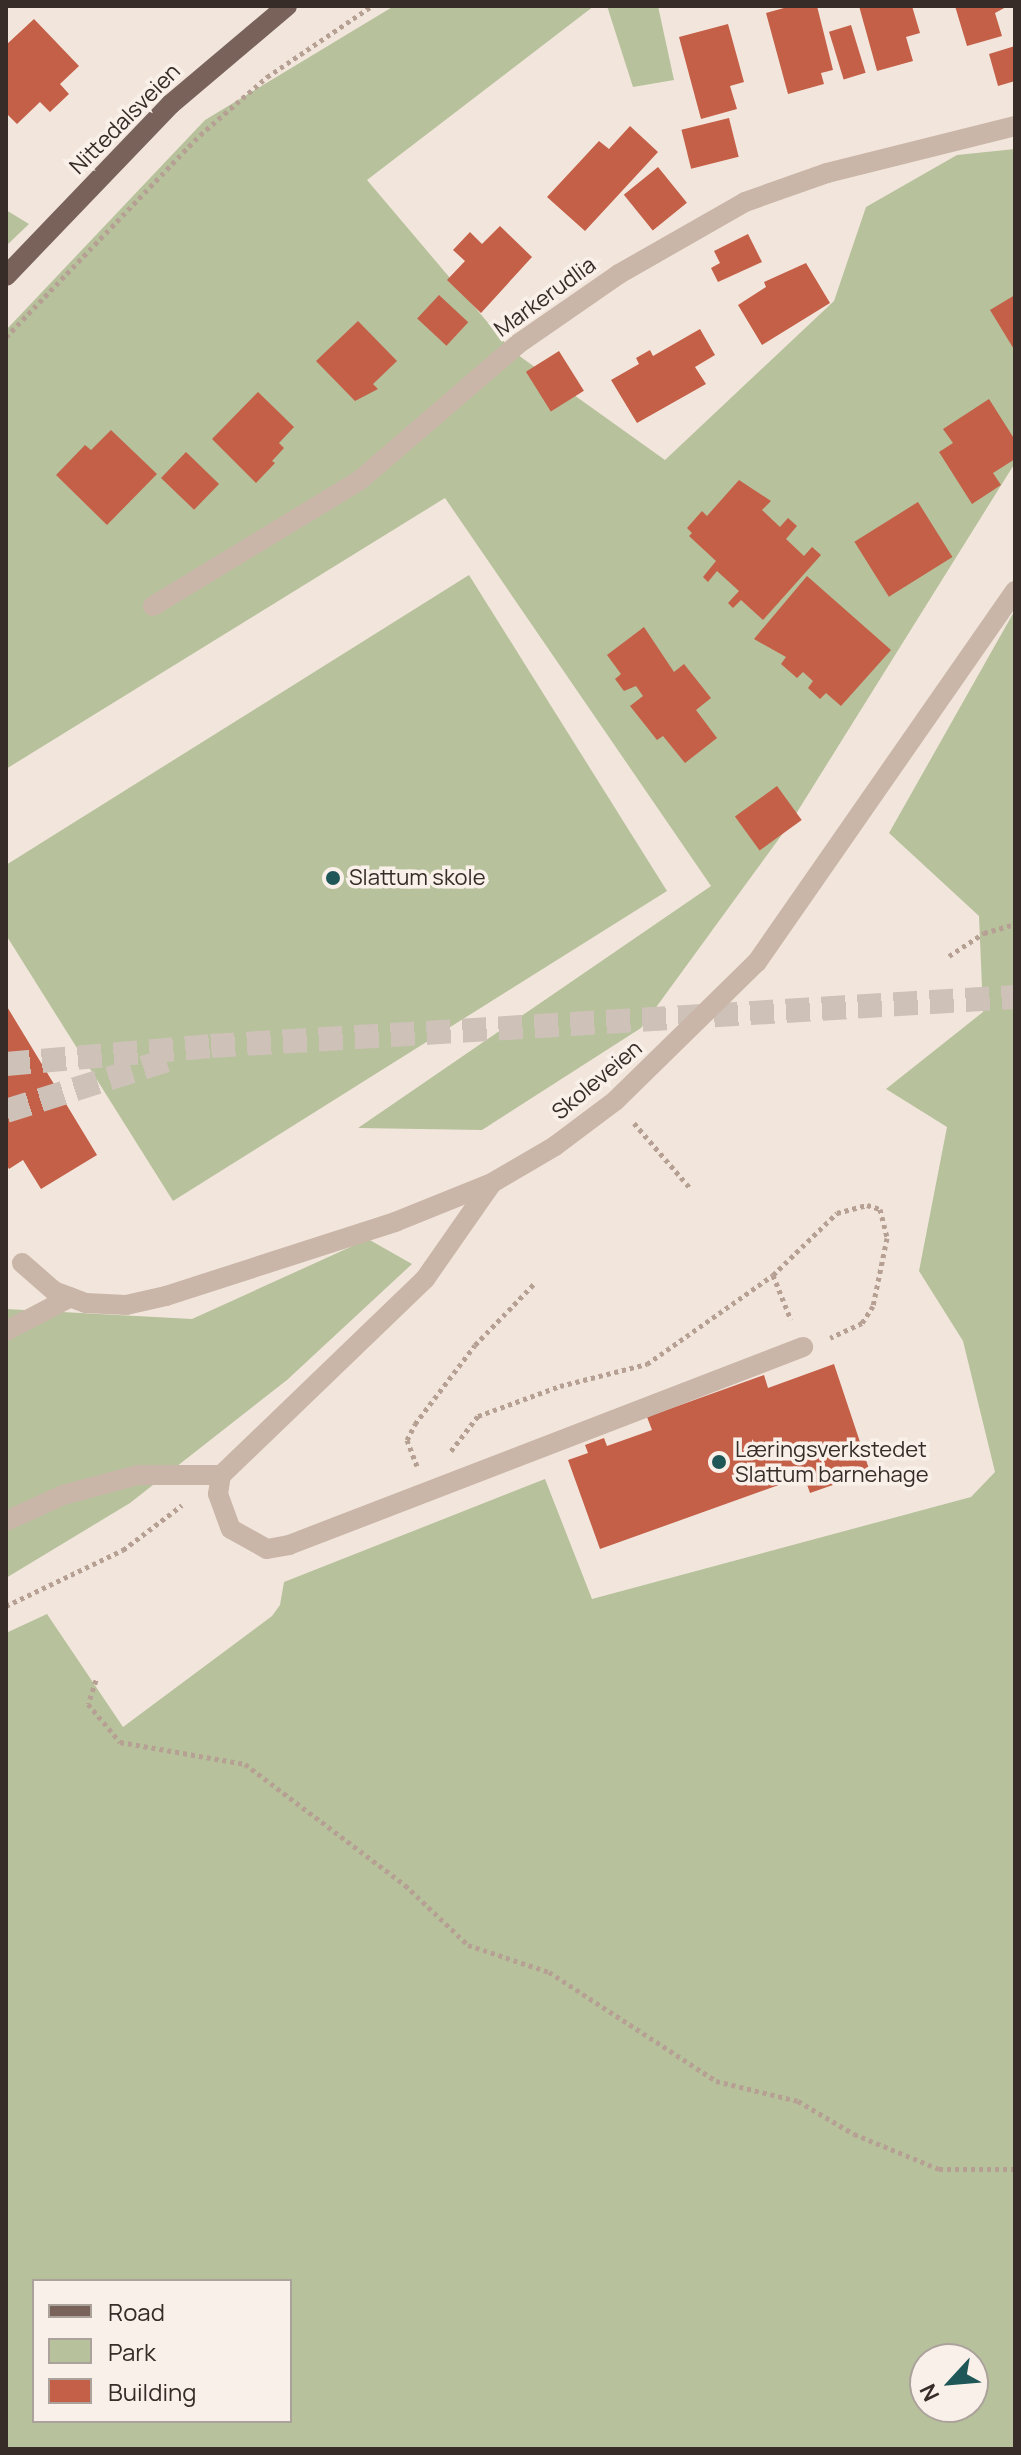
<!DOCTYPE html>
<meta charset="utf-8">
<style>
body{margin:0}
#map{position:relative;width:1021px;height:2455px;overflow:hidden;background:#f2e6dc;font-family:Manrope,sans-serif}
div>[style]{position:absolute}
[style*='--x']{left:calc(var(--x)*1px);top:calc(var(--y)*1px);width:calc(var(--w)*1px);rotate:calc(var(--a)*1deg)}
.green>*{inset:0;background:#b7c19c}
.building>*{inset:0;background:#c45f48;transform-origin:0 0}
.highway-tunnel>*{height:24px;margin-top:-12px;transform-origin:0;background:repeating-linear-gradient(90deg,#cdc1b8 0 24px,transparent 0 36px)}
.path>*{height:5px;margin-top:-2.5px;transform-origin:0;background:repeating-linear-gradient(90deg,#b5a093 0 4px,transparent 0 8px)}
.minor>*{height:20px;margin:-10px;padding:0 10px;transform-origin:10px;border-radius:10px;background:#cab6a8}
.major>*{height:20px;margin:-10px;padding:0 10px;transform-origin:10px;border-radius:10px;background:#78625a}
.dots>*{width:22px;height:22px;translate:-50% -50%;box-sizing:border-box;border:4px solid #f9f1e9;border-radius:50%}
span{translate:-50% -50%;white-space:nowrap;text-align:center;line-height:1.15;-webkit-text-stroke:7px #f9f1e9;paint-order:stroke}
.street-label{font-size:22px;color:#372c28}
.poi-label{font-size:22px;color:#372c28}
.left{translate:0 -50%;text-align:left}
.frame{position:absolute;inset:0;border:8px solid #372c28;pointer-events:none}
.legend{position:absolute;left:32px;top:2279px;width:260px;height:144px;box-sizing:border-box;background:#f9f1e9;border:2px solid #aba29c;margin:0;padding:10px 14px;list-style:none;font-size:24px;color:#372c28}
.legend li{display:flex;align-items:center;gap:16px;height:40px}
.legend b{width:40px;border:2px solid #aba29c}
.north{position:absolute;left:909px;top:2343px;width:80px;height:80px;box-sizing:border-box;background:#f9f1e9;border:2px solid #aba29c;border-radius:50%;rotate:244deg;font-size:22px;font-weight:700;line-height:32px;text-align:center;color:#372c28}
.north::after{content:'';display:block;margin:auto;width:28px;height:36px;background:#1f5758;clip-path:polygon(50% 0,100% 100%,50% 72%,0 100%)}
</style>
<div id="map">
<div class="green">
<i style="clip-path:polygon(394px 6px,594px 6px,367px 180px,511px 350px,665px 460px,834px 301px,866px 207px,957px 155px,1015px 149px,1015px 463px,789px 825px,641px 1028px,482px 1130px,358px 1128px,711px 886px,445px 498px,6px 769px,6px 330px,205px 120px)"></i>
<i style="clip-path:polygon(607px 6px,658px 6px,674px 80px,633px 87px)"></i>
<i style="clip-path:polygon(6px 210px,29px 224px,6px 246px)"></i>
<i style="clip-path:polygon(469px 575px,667px 891px,173px 1201px,6px 935px,6px 865px)"></i>
<i style="clip-path:polygon(evenodd,1015px 610px,1015px 2449px,6px 2449px,6px 1633px,47px 1614px,123px 1727px,272px 1616px,280px 1605px,284px 1582px,545px 1479px,592px 1599px,971px 1497px,995px 1472px,963px 1341px,919px 1271px,947px 1127px,886px 1089px,983px 1012px,979px 916px,889px 833px,1015px 610px,34px 2281px,290px 2281px,290px 2421px,34px 2421px,34px 2281px,1015px 610px,925px 2359px,973px 2359px,973px 2407px,925px 2407px,925px 2359px)"></i>
<i style="clip-path:polygon(368px 1239px,412px 1264px,287px 1380px,130px 1503px,6px 1578px,6px 1309px,192px 1319px)"></i>
</div>
<div class="building">
<i style="clip-path:polygon(791px 6px,817px 6px,833px 70px,821px 73px,824px 84px,788px 94px,766px 13px)"></i>
<i style="clip-path:polygon(859px 6px,912px 6px,920px 33px,906px 37px,913px 61px,877px 71px)"></i>
<i style="clip-path:polygon(955px 6px,1008px 6px,995px 13px,1002px 36px,967px 46px)"></i>
<i style="clip-path:polygon(34px 19px,79px 66px,60px 84px,69px 94px,50px 112px,40px 102px,17px 124px,6px 113px,6px 45px)"></i>
<i style="clip-path:polygon(728px 24px,744px 82px,730px 86px,737px 109px,701px 119px,679px 37px)"></i>
<i style="left:851px;top:25px;width:50px;height:23px;rotate:73deg"></i>
<i style="clip-path:polygon(1015px 46px,1015px 81px,998px 86px,989px 54px)"></i>
<i style="left:729px;top:118px;width:40px;height:49px;rotate:76deg"></i>
<i style="clip-path:polygon(630px 126px,658px 152px,585px 231px,547px 197px,599px 141px,609px 149px)"></i>
<i style="left:658px;top:167px;width:46px;height:44px;rotate:51deg"></i>
<i style="clip-path:polygon(500px 226px,532px 257px,481px 313px,447px 280px,465px 261px,453px 250px,470px 232px,482px 244px)"></i>
<i style="clip-path:polygon(748px 234px,762px 262px,718px 282px,711px 268px,720px 263px,714px 251px)"></i>
<i style="clip-path:polygon(806px 263px,830px 303px,762px 345px,738px 305px,766px 287px,764px 282px)"></i>
<i style="left:439px;top:295px;width:40px;height:32px;rotate:43deg"></i>
<i style="clip-path:polygon(1015px 295px,1015px 351px,990px 310px)"></i>
<i style="clip-path:polygon(358px 321px,397px 361px,373px 384px,378px 389px,355px 401px,316px 361px)"></i>
<i style="clip-path:polygon(700px 329px,715px 355px,695px 367px,706px 384px,637px 423px,611px 380px,639px 364px,636px 358px,650px 350px,653px 356px)"></i>
<i style="left:559px;top:351px;width:47px;height:39px;rotate:58deg"></i>
<i style="clip-path:polygon(258px 392px,294px 427px,279px 443px,284px 448px,272px 461px,275px 463px,256px 483px,212px 439px)"></i>
<i style="clip-path:polygon(989px 399px,1015px 440px,1015px 459px,993px 473px,1001px 485px,972px 504px,939px 452px,953px 443px,943px 429px)"></i>
<i style="clip-path:polygon(111px 430px,157px 474px,107px 525px,56px 475px,85px 445px,91px 450px)"></i>
<i style="left:186px;top:452px;width:46px;height:36px;rotate:44deg"></i>
<i style="clip-path:polygon(739px 480px,771px 501px,762px 510px,780px 527px,788px 518px,797px 526px,786px 539px,804px 556px,812px 547px,821px 555px,763px 620px,741px 600px,733px 608px,728px 603px,739px 591px,717px 571px,708px 582px,703px 577px,716px 561px,689px 536px,692px 533px,687px 528px,702px 511px,707px 516px)"></i>
<i style="left:918px;top:502px;width:65px;height:75px;rotate:58deg"></i>
<i style="clip-path:polygon(807px 576px,891px 650px,841px 706px,826px 693px,820px 699px,808px 688px,813px 681px,803px 672px,797px 678px,781px 664px,786px 657px,754px 639px)"></i>
<i style="clip-path:polygon(644px 627px,674px 672px,684px 664px,711px 698px,696px 710px,717px 738px,685px 763px,663px 736px,657px 740px,630px 706px,643px 696px,636px 686px,624px 691px,615px 679px,621px 674px,607px 655px)"></i>
<i style="left:777px;top:786px;width:42px;height:52px;rotate:54deg"></i>
<i style="clip-path:polygon(6px 1005px,97px 1155px,41px 1189px,23px 1160px,9px 1169px,6px 1164px)"></i>
<i style="clip-path:polygon(834px 1364px,870px 1472px,810px 1493px,804px 1476px,600px 1549px,568px 1460px,588px 1453px,585px 1445px,604px 1438px,607px 1446px,652px 1430px,647px 1417px,764px 1375px,768px 1388px)"></i>
</div>
<div class="highway-tunnel">
<i style="--x:6;--y:1064;--w:206;--a:-5"></i>
<i style="--x:211;--y:1046;--w:805;--a:-3.49"></i>
<i style="--x:6;--y:1111;--w:170;--a:-17.5"></i>
</div>
<div class="path">
<i style="--x:6;--y:337;--w:280;--a:-46.2"></i>
<i style="--x:200;--y:135;--w:89;--a:-40.9"></i>
<i style="--x:267;--y:77;--w:127;--a:-34.1"></i>
<i style="--x:949;--y:956;--w:42;--a:-33.3"></i>
<i style="--x:984;--y:933;--w:32;--a:-16"></i>
<i style="--x:634;--y:1123;--w:87;--a:49.2"></i>
<i style="--x:773;--y:1275;--w:48;--a:68.2"></i>
<i style="--x:451;--y:1451;--w:44;--a:-52.4"></i>
<i style="--x:478;--y:1416;--w:87;--a:-20.1"></i>
<i style="--x:560;--y:1386;--w:90;--a:-14.2"></i>
<i style="--x:647;--y:1364;--w:154;--a:-35.2"></i>
<i style="--x:773;--y:1275;--w:89;--a:-44.1"></i>
<i style="--x:837;--y:1213;--w:31;--a:-15"></i>
<i style="--x:867;--y:1205;--w:14;--a:17"></i>
<i style="--x:880;--y:1209;--w:30;--a:76"></i>
<i style="--x:887;--y:1238;--w:69;--a:101.6"></i>
<i style="--x:873;--y:1306;--w:20;--a:123"></i>
<i style="--x:862;--y:1323;--w:35;--a:155"></i>
<i style="--x:417;--y:1466;--w:28;--a:-111"></i>
<i style="--x:407;--y:1440;--w:18;--a:-63"></i>
<i style="--x:415;--y:1424;--w:99;--a:-52.8"></i>
<i style="--x:475;--y:1345;--w:85;--a:-46"></i>
<i style="--x:6;--y:1606;--w:130;--a:-25.6"></i>
<i style="--x:123;--y:1550;--w:74;--a:-37.3"></i>
<i style="--x:96;--y:1680;--w:25;--a:108"></i>
<i style="--x:88;--y:1704;--w:50;--a:49.9"></i>
<i style="--x:120;--y:1742;--w:127;--a:10"></i>
<i style="--x:245;--y:1764;--w:201;--a:37.1"></i>
<i style="--x:405;--y:1885;--w:87;--a:43.6"></i>
<i style="--x:468;--y:1945;--w:85;--a:18.4"></i>
<i style="--x:549;--y:1972;--w:199;--a:33.1"></i>
<i style="--x:716;--y:2081;--w:84;--a:13.7"></i>
<i style="--x:798;--y:2101;--w:65;--a:30.5"></i>
<i style="--x:854;--y:2134;--w:92;--a:22.4"></i>
<i style="--x:939;--y:2169;--w:76;--a:0"></i>
</div>
<div class="minor">
<i style="--x:153;--y:606;--w:242;--a:-31.3"></i>
<i style="--x:360;--y:480;--w:208;--a:-40.7"></i>
<i style="--x:518;--y:344;--w:123;--a:-34.7"></i>
<i style="--x:619;--y:274;--w:145;--a:-29.7"></i>
<i style="--x:745;--y:202;--w:87;--a:-19.5"></i>
<i style="--x:827;--y:173;--w:194;--a:-14"></i>
<i style="--x:492;--y:1183;--w:117;--a:124.9"></i>
<i style="--x:425;--y:1279;--w:283;--a:136.1"></i>
<i style="--x:221;--y:1475;--w:19;--a:99"></i>
<i style="--x:218;--y:1494;--w:37;--a:70"></i>
<i style="--x:231;--y:1529;--w:41;--a:29.1"></i>
<i style="--x:267;--y:1549;--w:22;--a:-10"></i>
<i style="--x:289;--y:1545;--w:551;--a:-21.07"></i>
<i style="--x:22;--y:1263;--w:43;--a:41.2"></i>
<i style="--x:54;--y:1291;--w:34;--a:21"></i>
<i style="--x:86;--y:1303;--w:40;--a:2.9"></i>
<i style="--x:126;--y:1305;--w:41;--a:-12.7"></i>
<i style="--x:166;--y:1296;--w:241;--a:-17.9"></i>
<i style="--x:395;--y:1222;--w:105;--a:-21.9"></i>
<i style="--x:492;--y:1183;--w:73;--a:-30.4"></i>
<i style="--x:555;--y:1146;--w:75;--a:-36.9"></i>
<i style="--x:615;--y:1101;--w:199;--a:-44.4"></i>
<i style="--x:757;--y:962;--w:452;--a:-55.2"></i>
<i style="--x:6;--y:1331;--w:73;--a:-27.6"></i>
<i style="--x:6;--y:1521;--w:63;--a:-24.5"></i>
<i style="--x:63;--y:1495;--w:78;--a:-14.9"></i>
<i style="--x:138;--y:1475;--w:83;--a:0"></i>
</div>
<div class="major">
<i style="--x:6;--y:276;--w:238;--a:-46.2"></i>
<i style="--x:171;--y:104;--w:152;--a:-40.2"></i>
</div>
<div class="dots">
<i style="left:333px;top:878px;background:#1f5758"></i>
<i style="left:719px;top:1462px;background:#1f5758"></i>
</div>
<div class="street-label">
<span style="left:125px;top:119px;rotate:-45deg">Nittedalsveien</span>
<span style="left:545px;top:297px;rotate:-36deg">Markerudlia</span>
<span style="left:597px;top:1080px;rotate:-40deg">Skoleveien</span>
</div>
<div class="poi-label">
<span class="left" style="left:349px;top:878px">Slattum skole</span>
<span class="left" style="left:735px;top:1462px">Læringsverkstedet<br>Slattum barnehage</span>
</div>
<div class="frame"></div>
<ul class="legend">
<li><b style="height:10px;background:#78625a"></b>Road</li>
<li><b style="height:22px;background:#b7c19c"></b>Park</li>
<li><b style="height:22px;background:#c45f48"></b>Building</li>
</ul>
<div class="north">N</div>
</div>
